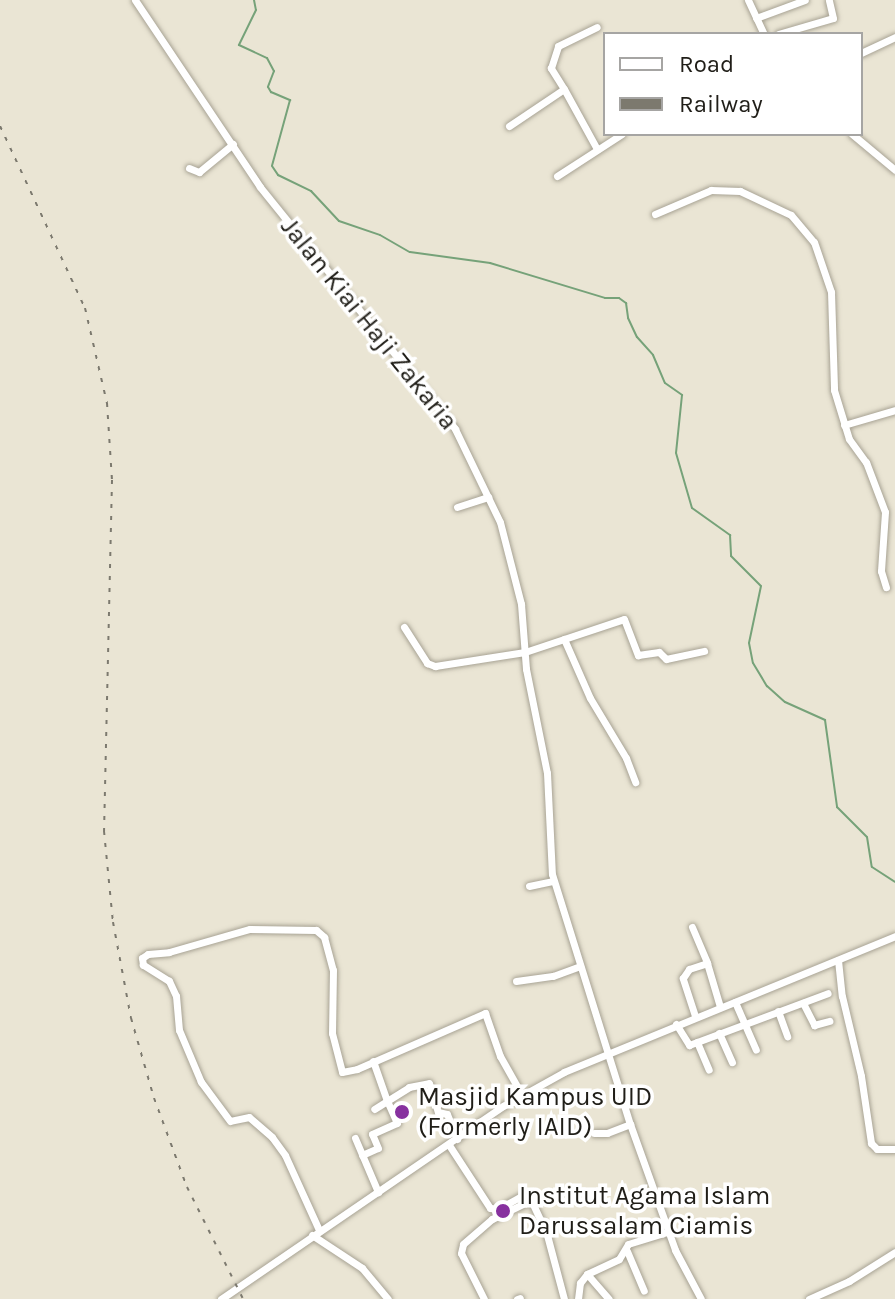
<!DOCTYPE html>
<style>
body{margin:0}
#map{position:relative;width:895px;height:1299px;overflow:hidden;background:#eae5d4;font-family:Karla,sans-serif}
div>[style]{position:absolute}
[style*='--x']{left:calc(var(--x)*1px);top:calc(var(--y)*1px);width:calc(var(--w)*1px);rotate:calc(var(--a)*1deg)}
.stream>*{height:2px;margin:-1px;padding:0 1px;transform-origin:1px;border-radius:1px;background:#76a279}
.roads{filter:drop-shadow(0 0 2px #a8a394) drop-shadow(0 0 2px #a8a394)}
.minor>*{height:7px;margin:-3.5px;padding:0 3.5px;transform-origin:3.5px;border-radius:3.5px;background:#fff}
.rail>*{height:2px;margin-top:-1px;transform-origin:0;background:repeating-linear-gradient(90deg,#7c796e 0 4px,transparent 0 12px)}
.dots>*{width:22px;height:22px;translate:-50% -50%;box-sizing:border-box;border:4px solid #fff;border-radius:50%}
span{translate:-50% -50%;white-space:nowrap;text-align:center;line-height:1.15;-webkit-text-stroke:7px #fff;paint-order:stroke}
.street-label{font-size:26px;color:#201e18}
.poi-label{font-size:26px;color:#201e18}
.left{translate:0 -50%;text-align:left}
.legend{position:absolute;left:603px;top:32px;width:260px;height:104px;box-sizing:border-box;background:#fff;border:2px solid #a6a5a3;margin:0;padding:10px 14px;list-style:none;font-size:24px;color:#201e18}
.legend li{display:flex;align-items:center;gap:16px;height:40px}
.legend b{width:40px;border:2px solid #a6a5a3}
</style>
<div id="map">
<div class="stream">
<i style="--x:254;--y:0;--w:10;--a:79"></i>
<i style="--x:256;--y:10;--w:39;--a:116"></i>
<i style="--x:239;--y:45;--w:31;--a:25"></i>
<i style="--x:267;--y:58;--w:15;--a:62"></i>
<i style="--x:274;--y:71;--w:17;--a:111"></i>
<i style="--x:268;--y:87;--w:6;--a:59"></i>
<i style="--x:271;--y:92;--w:21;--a:23"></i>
<i style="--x:290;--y:100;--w:68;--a:105.3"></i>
<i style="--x:272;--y:166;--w:11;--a:56"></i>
<i style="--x:278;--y:175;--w:37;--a:26"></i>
<i style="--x:311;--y:191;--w:41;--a:47"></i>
<i style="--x:339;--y:221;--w:43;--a:18.9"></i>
<i style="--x:380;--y:235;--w:34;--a:30"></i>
<i style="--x:410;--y:252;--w:81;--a:7.8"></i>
<i style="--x:490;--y:263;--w:120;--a:16.9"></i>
<i style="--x:605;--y:298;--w:14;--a:0"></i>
<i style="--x:619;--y:298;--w:9;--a:36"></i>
<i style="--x:626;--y:303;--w:15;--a:82"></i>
<i style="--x:628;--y:318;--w:21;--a:65"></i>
<i style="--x:637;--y:337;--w:24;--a:48"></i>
<i style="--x:653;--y:355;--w:30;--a:67"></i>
<i style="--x:665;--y:383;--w:21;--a:35"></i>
<i style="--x:682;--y:395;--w:58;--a:95.9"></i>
<i style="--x:676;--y:453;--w:57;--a:73.8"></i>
<i style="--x:692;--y:508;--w:47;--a:35.4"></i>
<i style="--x:730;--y:535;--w:21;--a:87"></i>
<i style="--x:731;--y:556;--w:42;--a:45"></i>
<i style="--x:761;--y:586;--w:58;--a:101.9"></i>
<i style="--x:749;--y:643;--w:20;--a:79"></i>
<i style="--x:753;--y:663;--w:27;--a:59"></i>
<i style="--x:767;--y:686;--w:24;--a:42"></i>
<i style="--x:785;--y:702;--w:44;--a:24.2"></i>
<i style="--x:825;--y:720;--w:88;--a:82.1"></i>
<i style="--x:837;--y:807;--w:42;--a:45"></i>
<i style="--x:867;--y:837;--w:30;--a:81"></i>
<i style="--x:872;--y:867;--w:27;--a:33"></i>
</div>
<div class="roads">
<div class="minor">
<i style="--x:135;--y:0;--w:225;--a:56.2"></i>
<i style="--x:260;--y:187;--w:311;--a:51.1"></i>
<i style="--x:455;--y:429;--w:103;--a:64.2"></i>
<i style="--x:500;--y:522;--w:85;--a:75.6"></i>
<i style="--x:521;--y:604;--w:65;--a:85.6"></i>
<i style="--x:526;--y:669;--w:106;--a:78.6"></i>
<i style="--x:547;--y:773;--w:101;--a:87.2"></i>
<i style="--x:552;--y:874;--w:262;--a:72.7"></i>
<i style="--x:630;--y:1124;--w:134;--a:70.3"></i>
<i style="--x:675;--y:1250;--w:55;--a:62"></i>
<i style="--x:748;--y:0;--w:38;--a:65"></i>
<i style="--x:756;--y:18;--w:52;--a:-20.2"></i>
<i style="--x:778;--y:34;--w:57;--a:-16.2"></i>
<i style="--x:833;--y:18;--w:18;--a:-103"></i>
<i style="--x:861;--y:53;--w:38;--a:-25"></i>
<i style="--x:564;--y:89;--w:25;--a:-122"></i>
<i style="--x:551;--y:68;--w:23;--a:-72"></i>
<i style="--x:558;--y:46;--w:43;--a:-26"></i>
<i style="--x:509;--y:126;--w:66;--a:-33.9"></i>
<i style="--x:564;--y:89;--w:68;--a:61.2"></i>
<i style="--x:852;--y:134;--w:56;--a:39.9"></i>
<i style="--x:189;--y:168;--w:11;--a:22"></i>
<i style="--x:199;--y:172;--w:44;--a:-39.5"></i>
<i style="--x:557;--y:176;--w:77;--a:-32.9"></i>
<i style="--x:655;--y:214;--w:61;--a:-23.2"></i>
<i style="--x:711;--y:190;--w:29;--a:2"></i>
<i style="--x:740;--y:191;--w:56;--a:25.2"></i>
<i style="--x:791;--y:215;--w:35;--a:50"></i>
<i style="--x:814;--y:242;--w:53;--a:71.2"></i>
<i style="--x:831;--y:292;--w:98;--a:88.2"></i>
<i style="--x:834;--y:390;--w:51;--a:73"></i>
<i style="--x:849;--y:439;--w:29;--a:54"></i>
<i style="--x:866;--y:462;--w:53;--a:69.2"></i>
<i style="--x:885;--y:512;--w:59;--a:93.9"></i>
<i style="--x:881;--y:571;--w:17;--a:73"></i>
<i style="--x:844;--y:425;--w:53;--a:-16.4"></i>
<i style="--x:457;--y:507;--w:33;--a:-18"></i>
<i style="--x:404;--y:627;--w:43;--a:57.4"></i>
<i style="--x:427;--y:663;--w:9;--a:21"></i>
<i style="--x:435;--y:666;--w:91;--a:-8.8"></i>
<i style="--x:525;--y:652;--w:104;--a:-18.4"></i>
<i style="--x:624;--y:619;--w:39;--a:69"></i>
<i style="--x:638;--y:655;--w:21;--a:-8"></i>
<i style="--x:659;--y:652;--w:10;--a:45"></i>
<i style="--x:666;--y:659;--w:39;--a:-12"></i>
<i style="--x:564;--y:639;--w:64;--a:66.2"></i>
<i style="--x:590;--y:698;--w:70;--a:59"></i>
<i style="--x:626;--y:758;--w:26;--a:69"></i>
<i style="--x:529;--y:886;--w:25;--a:-12"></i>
<i style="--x:692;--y:927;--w:39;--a:67"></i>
<i style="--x:838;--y:960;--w:36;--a:84"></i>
<i style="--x:842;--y:996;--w:82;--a:76.6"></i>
<i style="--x:861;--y:1076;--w:68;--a:81.5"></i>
<i style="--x:871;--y:1143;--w:8;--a:45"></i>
<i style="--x:877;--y:1149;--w:18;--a:0"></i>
<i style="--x:516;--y:981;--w:37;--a:-8"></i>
<i style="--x:553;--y:976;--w:29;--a:-20"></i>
<i style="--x:735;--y:1002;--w:52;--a:66.4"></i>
<i style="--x:803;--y:1003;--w:25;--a:63"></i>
<i style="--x:814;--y:1025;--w:16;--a:-15"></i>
<i style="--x:778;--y:1011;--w:27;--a:70"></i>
<i style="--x:695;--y:1016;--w:40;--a:-108"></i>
<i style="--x:683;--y:978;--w:11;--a:-56"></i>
<i style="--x:689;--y:969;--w:19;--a:-18"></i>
<i style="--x:707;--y:963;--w:46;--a:73.5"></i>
<i style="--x:676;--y:1024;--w:25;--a:58"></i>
<i style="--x:689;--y:1045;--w:148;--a:-20.5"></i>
<i style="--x:719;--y:1033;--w:32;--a:66"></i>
<i style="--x:697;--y:1042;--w:30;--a:67"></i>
<i style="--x:373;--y:1061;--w:42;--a:70.7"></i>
<i style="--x:387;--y:1101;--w:26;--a:-32"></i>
<i style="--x:409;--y:1087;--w:20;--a:-11"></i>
<i style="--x:429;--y:1083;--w:30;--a:73"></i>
<i style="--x:438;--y:1112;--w:9;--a:13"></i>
<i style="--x:447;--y:1114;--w:27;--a:68"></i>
<i style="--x:594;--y:1133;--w:13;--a:0"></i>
<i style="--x:607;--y:1133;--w:25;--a:-21"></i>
<i style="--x:355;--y:1138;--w:59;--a:66.9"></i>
<i style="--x:449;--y:1145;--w:75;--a:56.9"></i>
<i style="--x:490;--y:1208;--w:8;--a:7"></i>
<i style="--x:498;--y:1209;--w:29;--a:-29"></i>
<i style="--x:523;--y:1195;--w:9;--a:32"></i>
<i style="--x:531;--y:1200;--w:38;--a:65"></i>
<i style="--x:547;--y:1235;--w:66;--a:75.1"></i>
<i style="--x:362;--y:1155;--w:17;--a:-24"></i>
<i style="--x:378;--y:1148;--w:15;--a:-113"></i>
<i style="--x:372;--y:1134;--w:27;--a:-24"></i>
<i style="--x:397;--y:1123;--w:24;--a:-114"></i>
<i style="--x:387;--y:1101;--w:15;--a:148"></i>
<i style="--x:319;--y:1230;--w:82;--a:-114.4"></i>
<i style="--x:285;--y:1155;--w:22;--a:-126"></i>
<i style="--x:272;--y:1137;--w:30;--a:-139"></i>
<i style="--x:249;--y:1117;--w:19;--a:168"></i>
<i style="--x:230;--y:1121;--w:49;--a:-126.6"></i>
<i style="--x:201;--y:1082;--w:56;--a:-112.9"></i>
<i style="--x:179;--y:1030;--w:34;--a:-95"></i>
<i style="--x:176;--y:996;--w:17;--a:-115"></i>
<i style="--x:169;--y:981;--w:31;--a:-148"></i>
<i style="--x:143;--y:965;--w:7;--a:-98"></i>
<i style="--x:142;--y:958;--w:7;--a:-34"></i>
<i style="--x:148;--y:954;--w:21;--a:-5"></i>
<i style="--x:169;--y:952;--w:84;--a:-15.9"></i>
<i style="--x:250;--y:929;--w:66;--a:0.9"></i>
<i style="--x:316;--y:930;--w:11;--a:41"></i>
<i style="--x:324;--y:937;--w:34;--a:75"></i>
<i style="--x:333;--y:970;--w:63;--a:90.9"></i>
<i style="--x:332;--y:1033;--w:40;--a:75.6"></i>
<i style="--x:342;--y:1072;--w:15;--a:-11"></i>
<i style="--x:357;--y:1069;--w:140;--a:-23.6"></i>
<i style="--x:485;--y:1013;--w:46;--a:70.8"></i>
<i style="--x:500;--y:1056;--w:45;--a:60.6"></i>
<i style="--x:312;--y:1235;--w:60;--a:33.4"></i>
<i style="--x:362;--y:1268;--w:40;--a:50"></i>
<i style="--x:627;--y:1251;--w:43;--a:67"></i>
<i style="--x:587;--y:1274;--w:33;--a:49"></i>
<i style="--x:221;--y:1299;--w:342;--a:-34.4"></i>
<i style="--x:503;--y:1106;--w:70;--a:-29.1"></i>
<i style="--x:564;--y:1072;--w:358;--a:-22.3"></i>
<i style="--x:484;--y:1299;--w:51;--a:-116.6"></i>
<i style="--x:461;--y:1253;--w:9;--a:-77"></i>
<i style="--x:463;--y:1244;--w:38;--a:-41"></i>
<i style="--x:492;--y:1219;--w:43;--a:-26"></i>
<i style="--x:517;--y:1299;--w:3;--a:-18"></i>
<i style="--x:578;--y:1299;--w:16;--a:-83"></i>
<i style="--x:580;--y:1283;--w:11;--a:-52"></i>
<i style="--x:587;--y:1274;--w:35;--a:-25"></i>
<i style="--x:619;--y:1259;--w:17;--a:-59"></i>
<i style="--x:628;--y:1244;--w:41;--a:-17.1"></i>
<i style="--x:809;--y:1299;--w:44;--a:-24.2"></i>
<i style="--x:849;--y:1281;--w:54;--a:-32.2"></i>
</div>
</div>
<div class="rail">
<i style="--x:0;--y:126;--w:201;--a:65"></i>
<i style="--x:85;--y:308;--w:98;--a:77"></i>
<i style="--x:107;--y:403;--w:77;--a:86.3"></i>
<i style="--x:112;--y:480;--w:351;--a:91.3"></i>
<i style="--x:104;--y:831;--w:91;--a:84.4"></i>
<i style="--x:113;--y:922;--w:98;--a:79.4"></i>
<i style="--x:131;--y:1018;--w:83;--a:74"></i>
<i style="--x:154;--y:1098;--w:95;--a:69.7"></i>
<i style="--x:187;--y:1187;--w:125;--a:63.4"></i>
</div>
<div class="dots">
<i style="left:402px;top:1112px;background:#87319f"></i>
<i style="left:503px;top:1211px;background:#87319f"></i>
</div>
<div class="street-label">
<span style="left:369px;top:324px;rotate:51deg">Jalan Kiai Haji Zakaria</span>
</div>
<div class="poi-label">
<span class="left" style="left:418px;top:1112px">Masjid Kampus UID<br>(Formerly IAID)</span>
<span class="left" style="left:519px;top:1211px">Institut Agama Islam<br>Darussalam Ciamis</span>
</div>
<ul class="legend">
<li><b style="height:10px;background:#fff"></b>Road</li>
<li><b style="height:10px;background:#7c796e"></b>Railway</li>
</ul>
</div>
